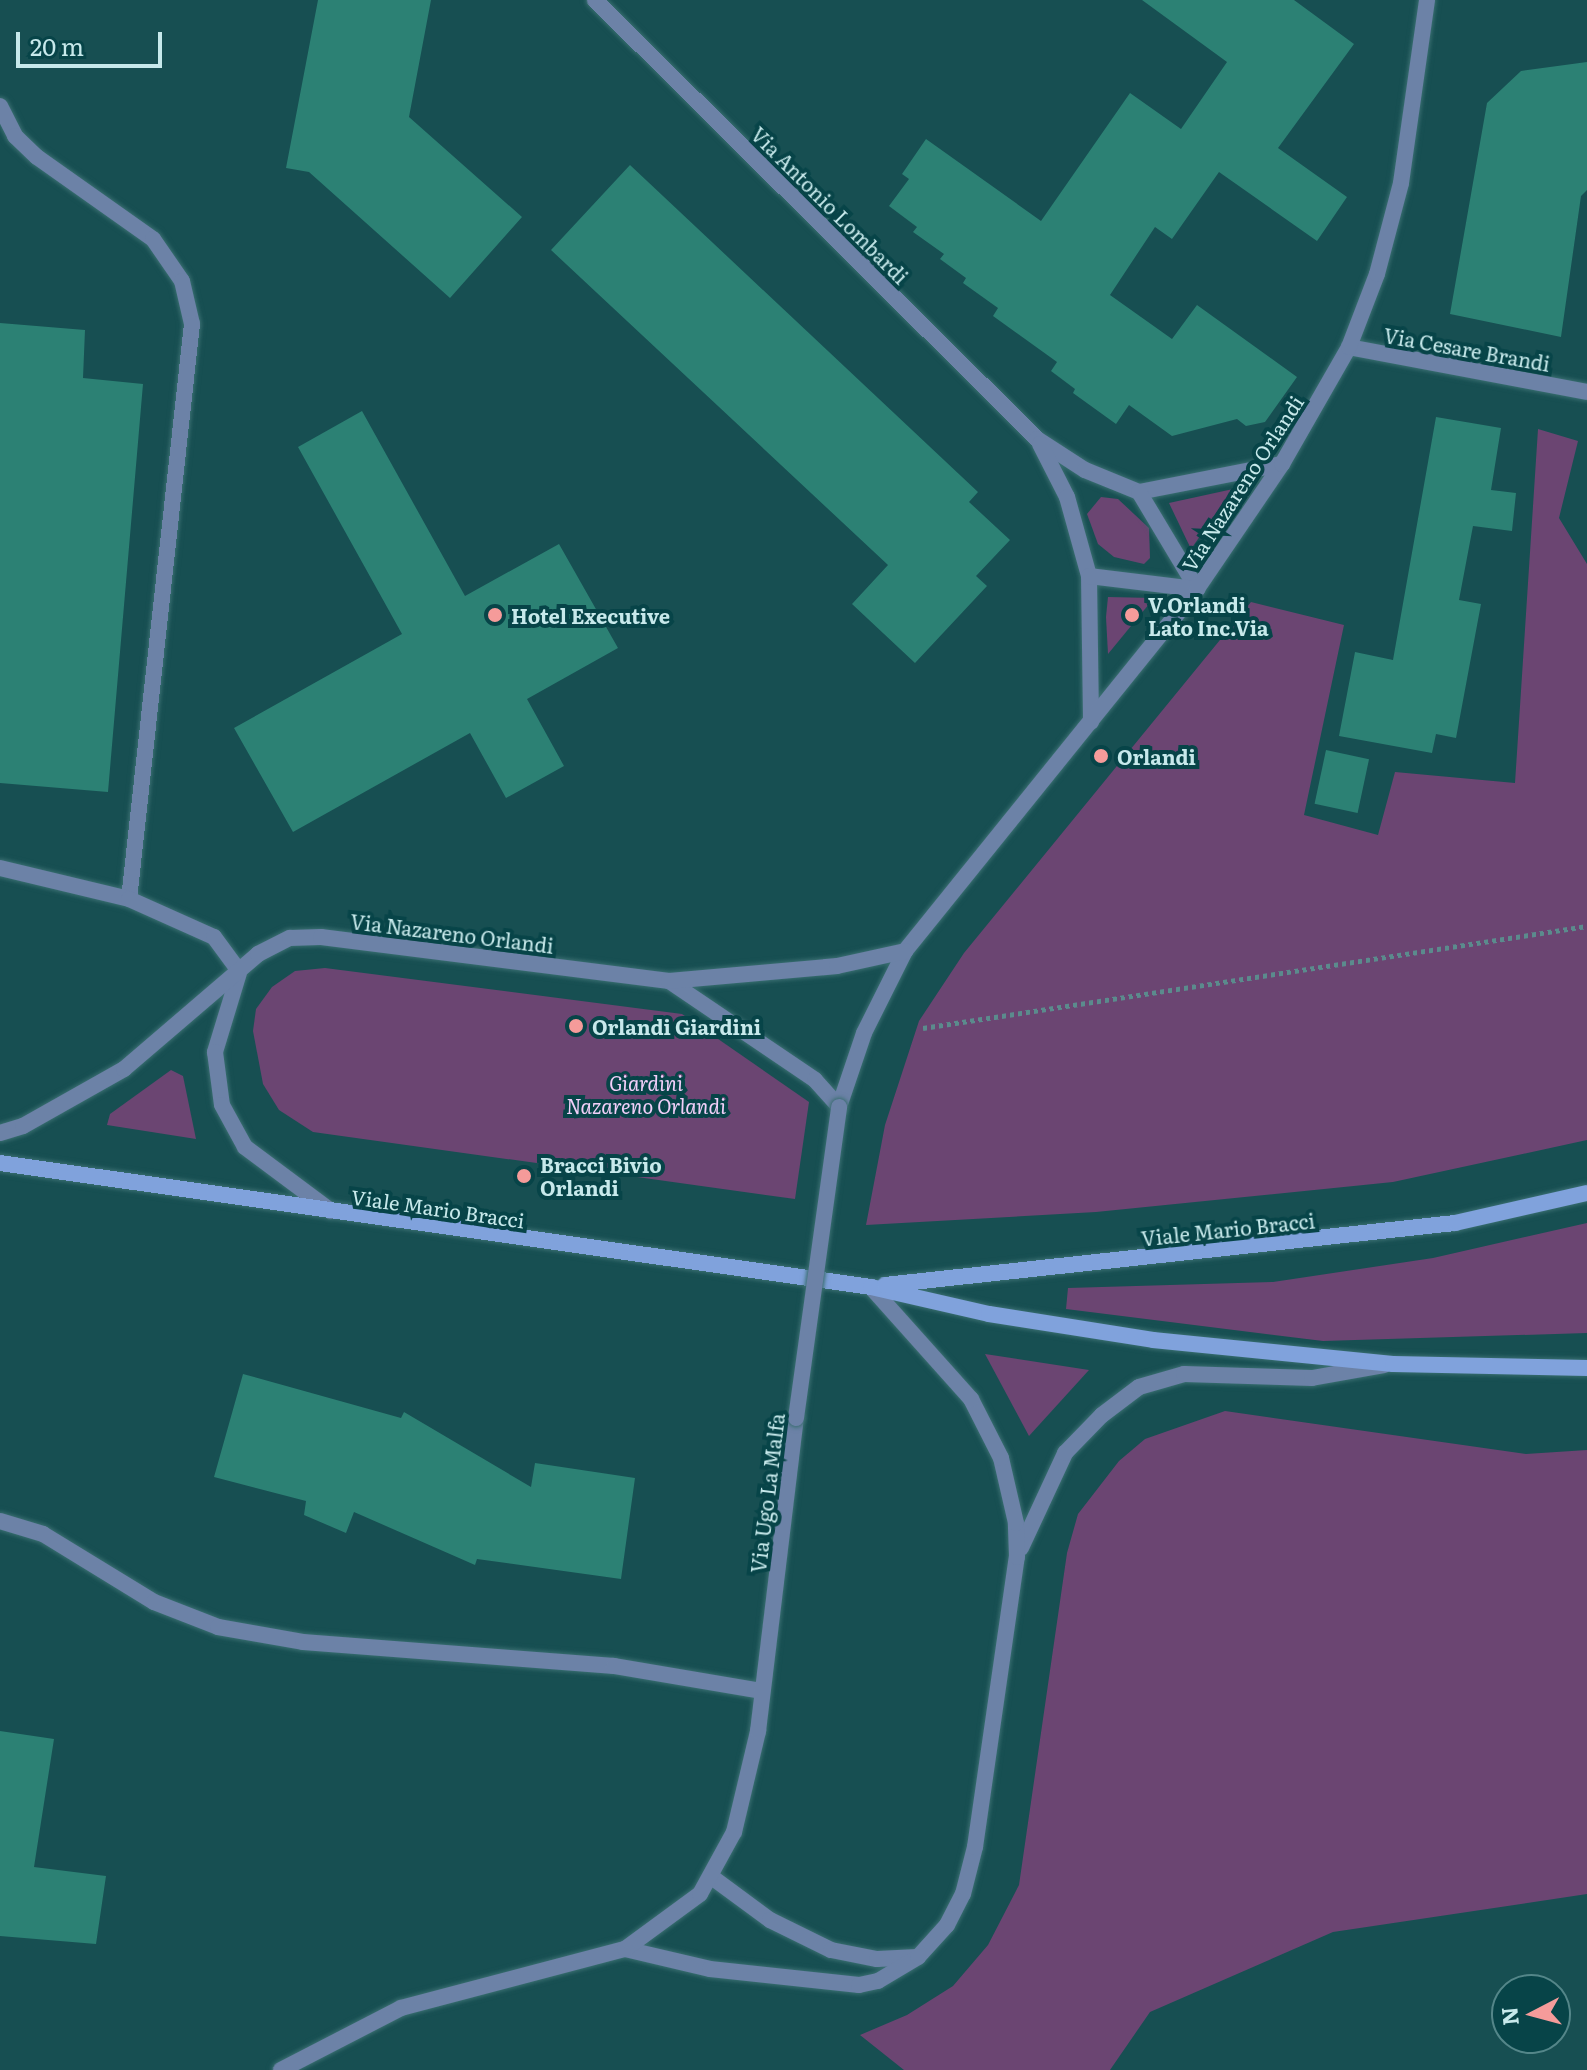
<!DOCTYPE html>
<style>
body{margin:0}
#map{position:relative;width:1587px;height:2070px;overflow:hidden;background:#174f52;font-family:Literata,serif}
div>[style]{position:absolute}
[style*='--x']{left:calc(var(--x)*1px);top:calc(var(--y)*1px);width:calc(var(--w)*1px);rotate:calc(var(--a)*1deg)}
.green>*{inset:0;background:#6b4572}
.building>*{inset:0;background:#2c8174;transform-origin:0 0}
.path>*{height:5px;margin-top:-2.5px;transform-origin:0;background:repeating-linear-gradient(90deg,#5b8b8d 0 4px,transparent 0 8px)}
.roads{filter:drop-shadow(0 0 2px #3a6e71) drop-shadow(0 0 2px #3a6e71)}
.service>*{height:16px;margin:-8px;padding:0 8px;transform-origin:8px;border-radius:8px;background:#6c82a7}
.minor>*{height:16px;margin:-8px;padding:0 8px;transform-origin:8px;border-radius:8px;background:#6c82a7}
.tertiary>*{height:16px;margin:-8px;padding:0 8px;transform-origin:8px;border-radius:8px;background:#6c82a7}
.secondary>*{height:16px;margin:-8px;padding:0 8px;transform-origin:8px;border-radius:8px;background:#80a2dc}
.bridges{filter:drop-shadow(0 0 2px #3a6e71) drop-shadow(0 0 2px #3a6e71)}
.tertiary-bridge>*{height:16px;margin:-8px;padding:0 8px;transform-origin:8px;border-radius:8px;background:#6c82a7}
.dots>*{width:22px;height:22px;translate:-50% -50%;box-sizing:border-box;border:4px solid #074448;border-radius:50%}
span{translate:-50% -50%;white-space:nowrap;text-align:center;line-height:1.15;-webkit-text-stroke:8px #074448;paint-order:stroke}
.street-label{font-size:20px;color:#c7e9eb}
.poi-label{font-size:20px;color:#c7e9eb;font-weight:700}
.left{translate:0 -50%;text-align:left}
.park-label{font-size:20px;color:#f2cff9;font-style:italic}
.north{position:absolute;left:1491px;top:1974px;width:80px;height:80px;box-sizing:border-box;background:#074448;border:2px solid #548689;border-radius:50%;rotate:264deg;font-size:22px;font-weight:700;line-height:32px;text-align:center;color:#c7e9eb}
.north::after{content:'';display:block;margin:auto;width:28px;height:36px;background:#f59b9a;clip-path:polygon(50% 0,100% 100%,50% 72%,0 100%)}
.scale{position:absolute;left:16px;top:32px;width:146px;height:36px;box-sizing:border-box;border:4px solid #c7e9eb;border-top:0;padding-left:10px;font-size:24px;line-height:28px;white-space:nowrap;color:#c7e9eb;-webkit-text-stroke:6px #074448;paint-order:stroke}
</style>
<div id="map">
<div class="green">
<i style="clip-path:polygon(1538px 429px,1578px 441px,1559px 518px,1587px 564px,1587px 1140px,1393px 1182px,1096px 1212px,866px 1225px,885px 1125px,919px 1021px,964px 953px,1251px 602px,1344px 625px,1304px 815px,1378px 835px,1395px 772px,1515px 783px)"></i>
<i style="clip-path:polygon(1233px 489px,1191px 549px,1169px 503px)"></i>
<i style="clip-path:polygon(1101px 497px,1118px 499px,1149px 528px,1150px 558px,1144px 564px,1114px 557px,1098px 544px,1087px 514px)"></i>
<i style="clip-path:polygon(1108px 597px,1154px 598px,1108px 654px,1106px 617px)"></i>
<i style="clip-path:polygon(325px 968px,682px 1014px,809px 1102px,795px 1199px,313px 1132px,279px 1110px,263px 1084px,253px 1031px,256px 1009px,272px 987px,295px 971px)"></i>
<i style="clip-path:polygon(171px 1070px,183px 1076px,196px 1139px,107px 1125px,110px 1114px)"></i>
<i style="clip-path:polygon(1587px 1223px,1587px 1333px,1323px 1341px,1066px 1309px,1068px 1288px,1273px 1282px,1433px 1258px)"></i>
<i style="clip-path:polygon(985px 1354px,1089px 1370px,1029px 1436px)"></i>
<i style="clip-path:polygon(1225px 1411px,1526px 1454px,1587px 1450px,1587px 1894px,1333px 1932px,1150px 2012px,1110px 2070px,904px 2070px,860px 2035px,907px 2015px,953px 1986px,988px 1945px,1019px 1885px,1067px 1553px,1078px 1514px,1119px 1461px,1145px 1439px)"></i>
</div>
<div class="building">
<i style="clip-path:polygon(318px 0,431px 0,409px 117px,522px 217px,450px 298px,309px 172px,286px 168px)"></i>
<i style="clip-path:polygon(1142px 0,1294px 0,1354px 44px,1278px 148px,1347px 197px,1317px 241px,1219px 172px,1172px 239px,1155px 227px,1110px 295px,1172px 339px,1197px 305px,1297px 377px,1265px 422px,1246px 426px,1237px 419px,1172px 436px,1129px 405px,1116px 424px,1073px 393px,1075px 389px,1051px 371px,1057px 362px,993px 316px,998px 308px,963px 283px,966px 278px,940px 259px,944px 254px,913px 232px,917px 227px,889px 206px,909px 179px,902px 174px,926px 139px,1041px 221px,1130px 93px,1181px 129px,1227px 62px)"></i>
<i style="clip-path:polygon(1587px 62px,1587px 190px,1581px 196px,1561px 337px,1450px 314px,1487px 103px,1521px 71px)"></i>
<i style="clip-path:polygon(630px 165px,978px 492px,969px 502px,1010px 540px,976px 576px,987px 586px,915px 663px,852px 604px,888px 565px,551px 250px)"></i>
<i style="clip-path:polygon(0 323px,85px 330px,83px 378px,143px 384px,108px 792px,0 783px)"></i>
<i style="clip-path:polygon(362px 411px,465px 596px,559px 544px,618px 648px,527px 699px,564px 766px,506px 798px,470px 733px,293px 832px,234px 728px,402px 634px,298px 447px)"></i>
<i style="clip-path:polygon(1436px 417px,1501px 428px,1491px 490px,1516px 493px,1512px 531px,1473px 526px,1459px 600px,1481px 604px,1456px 738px,1436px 734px,1432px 753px,1339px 736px,1355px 652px,1393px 660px)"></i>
<i style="left:1326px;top:750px;width:44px;height:55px;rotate:12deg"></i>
<i style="clip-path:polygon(243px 1374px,401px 1418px,404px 1412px,531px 1487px,535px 1463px,635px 1478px,621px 1579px,477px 1559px,475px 1565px,354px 1512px,346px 1533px,304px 1515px,306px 1501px,214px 1477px)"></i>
<i style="clip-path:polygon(0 1731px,54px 1739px,34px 1867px,106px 1876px,96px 1944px,0 1936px)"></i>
</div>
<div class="path">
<i style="--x:923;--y:1028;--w:672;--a:-8.73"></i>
</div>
<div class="roads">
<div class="service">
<i style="--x:0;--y:106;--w:34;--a:63"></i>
<i style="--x:15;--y:136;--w:30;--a:44"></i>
<i style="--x:37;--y:157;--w:142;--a:35.3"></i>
<i style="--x:153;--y:239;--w:51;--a:55.4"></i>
<i style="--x:182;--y:281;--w:44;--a:76.9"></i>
<i style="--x:192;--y:324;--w:578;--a:96.25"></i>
<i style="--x:0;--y:868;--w:133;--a:13.5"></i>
<i style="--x:129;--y:899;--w:93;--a:24.1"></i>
<i style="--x:214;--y:937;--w:42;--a:53.7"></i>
<i style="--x:0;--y:1521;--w:45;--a:16.8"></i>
<i style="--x:43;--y:1534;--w:130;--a:31.5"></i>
<i style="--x:154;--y:1602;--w:69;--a:21.3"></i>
<i style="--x:218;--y:1627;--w:86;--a:10"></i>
<i style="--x:303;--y:1642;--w:312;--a:4.4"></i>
<i style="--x:614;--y:1666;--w:150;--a:9.6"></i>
</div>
<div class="minor">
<i style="--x:595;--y:0;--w:623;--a:44.8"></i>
<i style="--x:1037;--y:439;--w:57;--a:32.9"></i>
<i style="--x:1085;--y:470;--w:58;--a:22.2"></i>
<i style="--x:1139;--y:492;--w:146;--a:-11.1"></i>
<i style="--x:1349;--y:347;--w:242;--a:10.7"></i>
<i style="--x:1040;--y:444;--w:59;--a:63"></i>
<i style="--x:1067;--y:497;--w:82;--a:74.4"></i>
<i style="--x:1089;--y:576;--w:146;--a:89.2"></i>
<i style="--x:1139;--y:492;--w:113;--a:59.1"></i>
<i style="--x:1089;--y:576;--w:109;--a:6.9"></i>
</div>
<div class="tertiary">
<i style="--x:239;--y:973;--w:83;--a:106.9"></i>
<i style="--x:215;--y:1052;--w:53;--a:82.5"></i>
<i style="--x:222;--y:1105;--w:48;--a:61.3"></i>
<i style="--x:245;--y:1147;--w:107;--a:36.7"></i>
<i style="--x:669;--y:981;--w:176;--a:34.1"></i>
<i style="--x:815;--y:1080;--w:36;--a:48"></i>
<i style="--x:839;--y:1107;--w:78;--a:-71.3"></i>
<i style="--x:864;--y:1033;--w:92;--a:-63.4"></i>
<i style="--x:905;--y:951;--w:465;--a:-51.1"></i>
<i style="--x:1197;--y:589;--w:151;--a:-55.8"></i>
<i style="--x:1282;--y:464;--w:135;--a:-60.2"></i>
<i style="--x:1349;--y:347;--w:78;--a:-69"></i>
<i style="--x:1377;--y:274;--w:94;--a:-75.2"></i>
<i style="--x:1401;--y:183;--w:185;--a:-81.9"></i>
<i style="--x:0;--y:1133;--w:24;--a:-17"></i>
<i style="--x:23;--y:1126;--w:116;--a:-29.4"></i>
<i style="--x:124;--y:1069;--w:177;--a:-40.6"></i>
<i style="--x:258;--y:954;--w:36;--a:-27"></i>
<i style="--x:290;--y:938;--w:31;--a:-2"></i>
<i style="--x:321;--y:937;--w:351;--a:7.2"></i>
<i style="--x:669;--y:981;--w:169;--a:-5.1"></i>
<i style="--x:837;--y:966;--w:70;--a:-12.4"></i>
<i style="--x:1021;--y:1548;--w:105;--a:-65.1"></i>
<i style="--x:1065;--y:1453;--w:53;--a:-45.8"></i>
<i style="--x:1102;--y:1415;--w:46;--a:-37.1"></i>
<i style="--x:1139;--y:1387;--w:47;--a:-16.1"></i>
<i style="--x:1184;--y:1374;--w:128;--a:1.8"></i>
<i style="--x:1312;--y:1378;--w:73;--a:-10.2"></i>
<i style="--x:713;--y:1878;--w:71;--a:36.4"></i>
<i style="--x:770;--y:1920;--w:68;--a:26.2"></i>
<i style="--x:831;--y:1950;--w:47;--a:11.1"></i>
<i style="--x:877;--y:1959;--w:40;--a:-2.9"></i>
<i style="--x:625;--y:1949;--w:87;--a:13.2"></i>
<i style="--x:710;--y:1969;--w:150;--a:6.1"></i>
<i style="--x:859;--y:1985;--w:19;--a:-12"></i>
<i style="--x:878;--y:1981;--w:47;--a:-31"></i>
<i style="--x:918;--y:1957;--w:43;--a:-47.8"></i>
<i style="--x:947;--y:1925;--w:35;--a:-63"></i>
<i style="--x:963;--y:1894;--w:49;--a:-75.7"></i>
<i style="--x:975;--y:1847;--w:293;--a:-81.8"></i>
<i style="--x:1017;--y:1557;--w:34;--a:-92"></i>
<i style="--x:1016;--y:1523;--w:67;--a:-103"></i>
<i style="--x:1001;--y:1458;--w:66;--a:-117"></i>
<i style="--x:971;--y:1399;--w:150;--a:-131.8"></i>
<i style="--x:281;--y:2070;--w:135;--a:-27.3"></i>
<i style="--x:401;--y:2008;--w:232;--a:-14.8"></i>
<i style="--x:625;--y:1949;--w:93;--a:-36.3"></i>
<i style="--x:700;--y:1894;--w:71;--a:-61.3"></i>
<i style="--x:734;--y:1832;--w:104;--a:-76.6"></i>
<i style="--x:758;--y:1731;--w:315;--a:-83.1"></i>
</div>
<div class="secondary">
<i style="--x:0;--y:1163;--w:880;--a:8.1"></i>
<i style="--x:871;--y:1287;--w:121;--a:12.9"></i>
<i style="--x:989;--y:1314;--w:166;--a:9"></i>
<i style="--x:1153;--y:1340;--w:241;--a:5.7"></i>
<i style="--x:1393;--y:1364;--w:194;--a:1.2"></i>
<i style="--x:885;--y:1285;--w:573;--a:-6.21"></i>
<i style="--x:1455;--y:1223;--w:135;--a:-12.8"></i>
</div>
</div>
<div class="bridges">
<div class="tertiary-bridge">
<i style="--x:796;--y:1418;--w:314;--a:-82.1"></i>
</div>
</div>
<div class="dots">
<i style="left:495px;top:615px;background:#f59b9a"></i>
<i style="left:1132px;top:615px;background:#f59b9a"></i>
<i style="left:1101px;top:756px;background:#f59b9a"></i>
<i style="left:576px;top:1026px;background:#f59b9a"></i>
<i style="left:524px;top:1176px;background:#f59b9a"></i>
</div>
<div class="street-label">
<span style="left:830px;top:205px;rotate:45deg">Via Antonio Lombardi</span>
<span style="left:1467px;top:349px;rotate:10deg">Via Cesare Brandi</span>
<span style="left:1242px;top:483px;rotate:-57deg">Via Nazareno Orlandi</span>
<span style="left:452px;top:933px;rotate:7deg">Via Nazareno Orlandi</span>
<span style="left:438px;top:1208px;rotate:8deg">Viale Mario Bracci</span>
<span style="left:1228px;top:1229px;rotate:-6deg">Viale Mario Bracci</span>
<span style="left:767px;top:1493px;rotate:-83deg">Via Ugo La Malfa</span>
</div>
<div class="poi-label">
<span class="left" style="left:1148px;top:616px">V.Orlandi<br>Lato Inc.Via</span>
<span class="left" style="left:511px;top:615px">Hotel Executive</span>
<span class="left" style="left:1117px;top:756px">Orlandi</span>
<span class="left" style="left:592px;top:1026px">Orlandi Giardini</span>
<span class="left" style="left:540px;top:1176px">Bracci Bivio<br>Orlandi</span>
</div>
<div class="park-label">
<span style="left:646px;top:1094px">Giardini<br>Nazareno Orlandi</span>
</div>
<div class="north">N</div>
<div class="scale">20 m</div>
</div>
